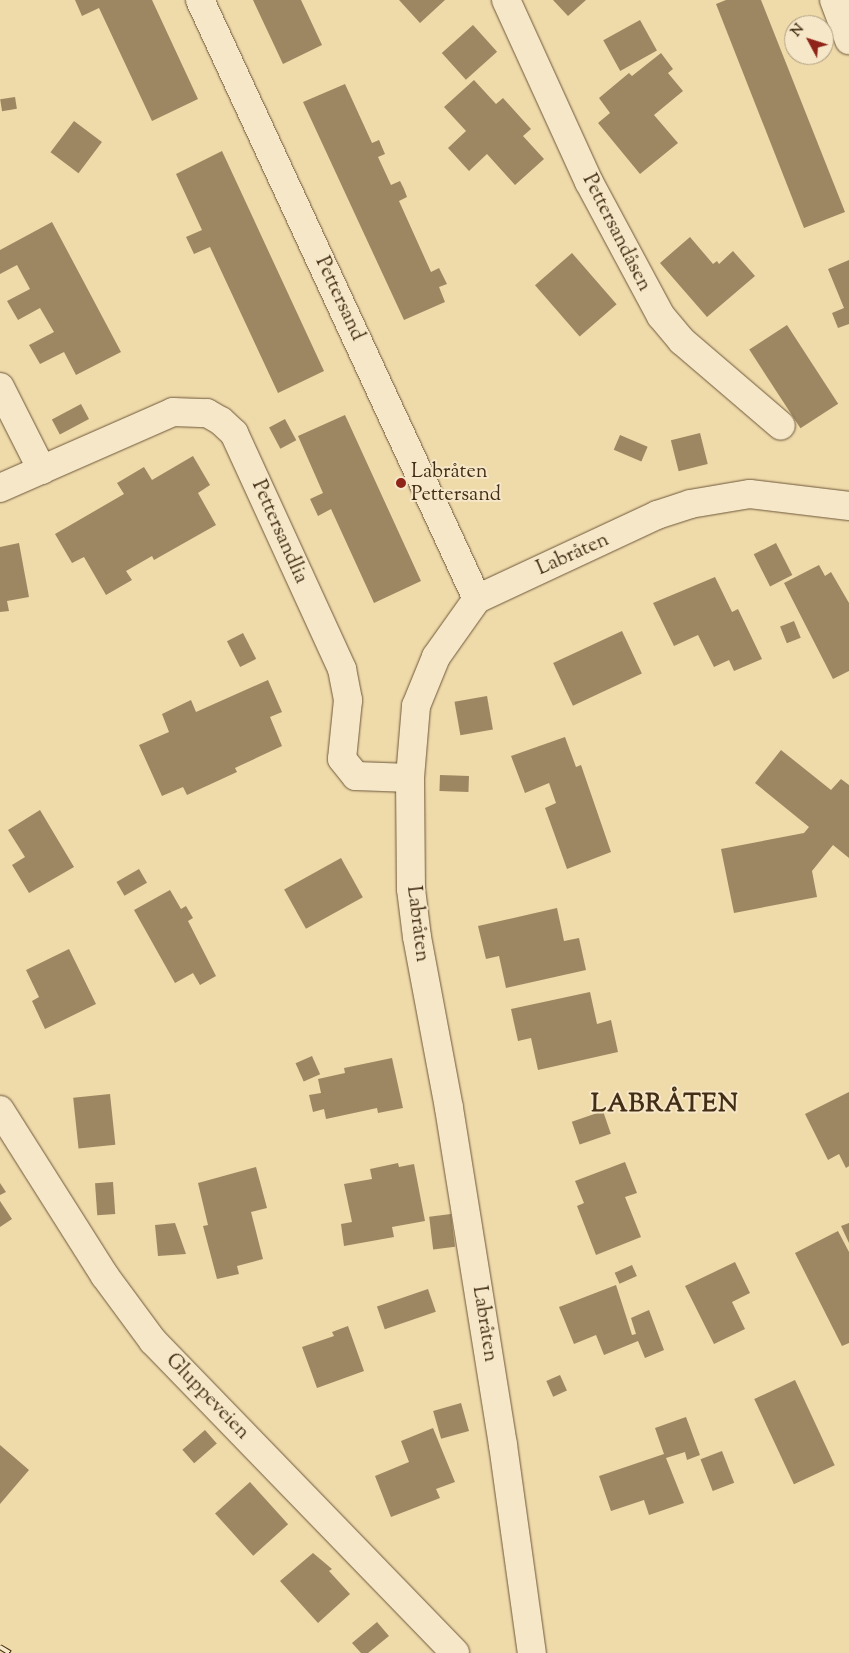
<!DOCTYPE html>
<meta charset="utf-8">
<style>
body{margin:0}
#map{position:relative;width:849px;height:1653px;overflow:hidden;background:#efdaaa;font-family:"Sorts Mill Goudy",serif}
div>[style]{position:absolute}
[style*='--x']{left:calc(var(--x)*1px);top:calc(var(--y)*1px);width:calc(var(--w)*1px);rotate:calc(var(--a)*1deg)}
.building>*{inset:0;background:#9c8762;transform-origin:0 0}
.roads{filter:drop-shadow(0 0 1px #6e583a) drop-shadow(0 0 1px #6e583a)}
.minor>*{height:28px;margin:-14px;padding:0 14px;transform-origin:14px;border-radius:14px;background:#f5e7c8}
.tertiary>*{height:28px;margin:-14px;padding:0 14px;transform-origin:14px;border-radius:14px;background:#f5e7c8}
.rail>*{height:5.5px;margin-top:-2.75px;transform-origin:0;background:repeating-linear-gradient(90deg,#f5e7c8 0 11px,#432d14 0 22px);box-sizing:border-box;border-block:1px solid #432d14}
.dots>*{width:14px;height:14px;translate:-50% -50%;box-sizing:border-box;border:2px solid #f5e7c8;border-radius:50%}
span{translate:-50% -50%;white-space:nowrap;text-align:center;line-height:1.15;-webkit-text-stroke:4px #f5e7c8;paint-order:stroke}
.street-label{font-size:20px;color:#432d14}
.poi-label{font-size:20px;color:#432d14}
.left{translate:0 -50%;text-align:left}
.district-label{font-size:25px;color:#432d14;font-weight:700;letter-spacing:1px}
.north{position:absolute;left:784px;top:15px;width:50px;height:50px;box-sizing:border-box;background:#f5e7c8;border:1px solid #ae9d80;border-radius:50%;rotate:310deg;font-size:14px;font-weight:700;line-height:20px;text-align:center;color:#432d14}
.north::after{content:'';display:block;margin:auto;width:18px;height:22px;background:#8f2418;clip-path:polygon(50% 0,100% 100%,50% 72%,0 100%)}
</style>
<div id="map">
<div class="building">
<i style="clip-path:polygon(75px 0,152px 0,198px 99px,152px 121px,99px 8px,82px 16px)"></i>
<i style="clip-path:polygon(253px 0,301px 0,322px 45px,283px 64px)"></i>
<i style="clip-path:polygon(399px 0,445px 0,420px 23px)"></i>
<i style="clip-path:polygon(553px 0,586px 0,568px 16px)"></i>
<i style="clip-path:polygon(726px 0,761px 0,845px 212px,804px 228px,716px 4px)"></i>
<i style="left:640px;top:20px;width:35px;height:42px;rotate:61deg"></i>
<i style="left:473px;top:25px;width:36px;height:42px;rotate:48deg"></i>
<i style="clip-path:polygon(661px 53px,673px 69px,668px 73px,683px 91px,654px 115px,678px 143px,640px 174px,598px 123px,610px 113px,599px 98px,629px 73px,632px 76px)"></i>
<i style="clip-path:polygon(474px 80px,496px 104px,503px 98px,531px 129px,523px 136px,544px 159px,515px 185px,487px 154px,469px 171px,448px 148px,466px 131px,444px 107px)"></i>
<i style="clip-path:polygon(345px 84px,372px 143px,379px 140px,385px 154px,378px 157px,391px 185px,400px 181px,404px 189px,407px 197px,399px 201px,431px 272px,439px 268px,447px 284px,439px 287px,445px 302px,404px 320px,303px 102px)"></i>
<i style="left:15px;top:97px;width:12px;height:15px;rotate:81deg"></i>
<i style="left:74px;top:121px;width:35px;height:39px;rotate:37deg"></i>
<i style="clip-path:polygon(222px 151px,324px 371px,278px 393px,210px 247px,194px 254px,186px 237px,202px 230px,176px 174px)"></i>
<i style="clip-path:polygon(52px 222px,121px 352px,76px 375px,64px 352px,40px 364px,29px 345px,54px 332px,40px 308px,18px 320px,7px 301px,30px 289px,17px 265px,0 274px,0 250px)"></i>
<i style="clip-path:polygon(690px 237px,713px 264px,717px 261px,719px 264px,733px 251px,755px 276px,707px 317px,660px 263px)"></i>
<i style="left:572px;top:253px;width:68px;height:49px;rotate:49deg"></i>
<i style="clip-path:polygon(849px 260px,849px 324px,838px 328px,832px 313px,844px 308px,828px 269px)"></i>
<i style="left:787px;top:325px;width:94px;height:45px;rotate:57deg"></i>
<i style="left:81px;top:404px;width:17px;height:33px;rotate:62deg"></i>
<i style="clip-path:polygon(345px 415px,421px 581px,374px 603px,331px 509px,318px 516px,310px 499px,323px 493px,298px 436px)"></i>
<i style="left:285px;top:419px;width:24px;height:18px;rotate:62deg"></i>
<i style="left:700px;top:433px;width:32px;height:30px;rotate:76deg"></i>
<i style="left:620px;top:435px;width:30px;height:16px;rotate:23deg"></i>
<i style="clip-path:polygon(193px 456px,210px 485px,198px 493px,216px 525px,154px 560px,152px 556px,126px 571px,132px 580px,106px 595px,84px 557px,72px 563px,55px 534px,124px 494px,117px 483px,144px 467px,152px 480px)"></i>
<i style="clip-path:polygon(19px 543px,29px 597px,7px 601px,9px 611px,0 612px,0 547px)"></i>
<i style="left:776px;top:543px;width:36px;height:25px;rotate:63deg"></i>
<i style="clip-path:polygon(819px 565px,825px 576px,831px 572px,849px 603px,849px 671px,833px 679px,784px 583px)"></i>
<i style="clip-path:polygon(715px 577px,732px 612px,738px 609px,762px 659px,734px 671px,729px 660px,714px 667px,698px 635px,674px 646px,653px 603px)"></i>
<i style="left:794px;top:621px;width:18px;height:15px;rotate:68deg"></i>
<i style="left:622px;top:631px;width:47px;height:76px;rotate:65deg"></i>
<i style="left:243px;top:633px;width:29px;height:18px;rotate:63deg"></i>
<i style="clip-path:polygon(268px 680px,282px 712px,270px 717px,282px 746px,235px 768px,237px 772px,187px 795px,183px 787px,162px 796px,139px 745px,169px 732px,162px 714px,191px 700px,196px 712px)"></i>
<i style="left:487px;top:696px;width:34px;height:33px;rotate:80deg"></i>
<i style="clip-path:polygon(565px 737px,576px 767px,581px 765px,611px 852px,567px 869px,545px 808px,556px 803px,549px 783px,525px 793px,511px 756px)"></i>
<i style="clip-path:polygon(781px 750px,831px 790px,841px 779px,849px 785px,849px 858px,833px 845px,812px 871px,817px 897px,734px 913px,721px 849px,804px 833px,809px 827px,755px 783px)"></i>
<i style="left:440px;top:775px;width:29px;height:16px;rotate:2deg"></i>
<i style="clip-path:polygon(40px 810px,74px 867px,29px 893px,12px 865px,25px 857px,8px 830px)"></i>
<i style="left:341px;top:858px;width:45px;height:65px;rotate:61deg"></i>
<i style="left:139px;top:869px;width:16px;height:26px;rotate:60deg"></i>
<i style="clip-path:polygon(170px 890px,181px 909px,186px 906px,193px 918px,188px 921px,216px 976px,200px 985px,193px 973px,175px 983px,134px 910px)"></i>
<i style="clip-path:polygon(557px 908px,564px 941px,579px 938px,586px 970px,506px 988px,499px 956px,486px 959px,478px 926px)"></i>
<i style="clip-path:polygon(69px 949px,96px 1004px,45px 1029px,32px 1001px,39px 997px,26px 970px)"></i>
<i style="clip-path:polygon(590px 992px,597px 1024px,611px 1020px,618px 1052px,538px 1070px,531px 1038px,518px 1041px,511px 1009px)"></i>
<i style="left:312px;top:1056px;width:20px;height:18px;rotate:66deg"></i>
<i style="clip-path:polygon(392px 1058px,403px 1108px,378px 1113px,377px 1108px,326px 1119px,324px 1109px,313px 1112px,309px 1095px,321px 1093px,318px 1079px,345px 1073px,344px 1068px)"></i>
<i style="clip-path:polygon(849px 1092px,849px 1166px,846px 1168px,839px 1154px,828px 1160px,805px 1114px)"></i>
<i style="left:110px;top:1094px;width:51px;height:37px;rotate:84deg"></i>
<i style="left:603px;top:1111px;width:24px;height:33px;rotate:71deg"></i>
<i style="clip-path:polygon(625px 1162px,637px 1193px,625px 1197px,641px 1237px,596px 1255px,577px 1206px,584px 1203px,575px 1181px)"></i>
<i style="clip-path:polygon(398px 1163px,399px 1167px,414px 1164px,425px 1221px,392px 1227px,394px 1237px,344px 1246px,341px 1224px,352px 1222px,344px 1184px,372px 1179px,370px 1169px)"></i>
<i style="clip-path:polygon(256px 1167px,267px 1208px,251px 1212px,263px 1259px,237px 1266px,239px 1274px,217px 1279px,203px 1226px,208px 1225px,198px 1183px)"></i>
<i style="left:113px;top:1182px;width:32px;height:18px;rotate:86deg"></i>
<i style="clip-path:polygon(0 1183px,6px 1192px,0 1195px)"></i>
<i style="clip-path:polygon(0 1201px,12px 1219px,0 1227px)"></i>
<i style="left:451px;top:1214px;width:33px;height:22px;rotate:83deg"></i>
<i style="clip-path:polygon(175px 1223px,186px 1254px,158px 1256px,155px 1225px)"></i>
<i style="clip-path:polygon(849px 1223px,849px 1243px,841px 1226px)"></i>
<i style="clip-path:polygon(838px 1231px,849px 1252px,849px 1343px,842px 1346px,795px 1253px)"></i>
<i style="clip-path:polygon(735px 1262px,750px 1293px,732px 1302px,745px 1329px,714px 1344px,685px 1286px)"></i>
<i style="left:632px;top:1265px;width:12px;height:19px;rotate:66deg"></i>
<i style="clip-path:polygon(616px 1285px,632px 1335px,636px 1334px,631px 1318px,649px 1310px,664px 1350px,645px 1358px,638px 1341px,604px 1355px,596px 1335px,574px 1344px,559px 1307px)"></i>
<i style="left:428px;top:1289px;width:24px;height:54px;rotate:71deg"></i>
<i style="clip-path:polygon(348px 1326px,364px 1371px,317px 1388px,302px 1347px,334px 1336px,332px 1332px)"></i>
<i style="left:560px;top:1375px;width:17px;height:15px;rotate:66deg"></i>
<i style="left:795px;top:1380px;width:94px;height:45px;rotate:65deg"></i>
<i style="left:461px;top:1403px;width:29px;height:29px;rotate:74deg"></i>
<i style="clip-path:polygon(686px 1417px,700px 1455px,687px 1460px,685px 1452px,666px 1458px,684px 1503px,649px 1515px,644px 1500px,611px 1511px,599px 1476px,664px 1454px,655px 1428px)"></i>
<i style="clip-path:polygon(433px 1428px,455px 1482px,436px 1489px,440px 1498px,391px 1517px,375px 1476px,409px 1462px,401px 1441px)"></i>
<i style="left:205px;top:1430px;width:18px;height:30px;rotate:49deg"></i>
<i style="clip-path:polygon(0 1445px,29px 1470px,0 1504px)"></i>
<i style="left:722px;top:1451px;width:34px;height:23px;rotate:69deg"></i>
<i style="left:250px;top:1482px;width:57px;height:47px;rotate:48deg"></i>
<i style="clip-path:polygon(313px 1553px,332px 1569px,329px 1571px,350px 1594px,318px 1623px,280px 1581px)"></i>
<i style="clip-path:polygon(377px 1622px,389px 1636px,368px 1653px,361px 1653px,352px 1643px)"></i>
</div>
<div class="roads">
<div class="minor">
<i style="--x:506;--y:0;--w:200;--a:65.5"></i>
<i style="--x:589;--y:182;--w:152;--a:61.8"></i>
<i style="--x:661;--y:316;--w:33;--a:50"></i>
<i style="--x:682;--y:341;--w:130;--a:40.6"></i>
<i style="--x:834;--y:0;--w:43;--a:69.4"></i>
<i style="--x:0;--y:387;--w:93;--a:63.2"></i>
<i style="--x:0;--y:488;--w:189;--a:-23.7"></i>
<i style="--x:173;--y:412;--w:34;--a:2"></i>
<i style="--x:207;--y:413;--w:16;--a:30"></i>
<i style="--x:221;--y:421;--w:18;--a:43"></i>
<i style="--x:234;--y:433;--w:260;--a:65.4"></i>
<i style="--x:342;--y:669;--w:32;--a:79"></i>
<i style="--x:348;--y:700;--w:59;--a:95.8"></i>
<i style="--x:342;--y:759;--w:22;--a:51"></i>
<i style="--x:356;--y:776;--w:54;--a:2.1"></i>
<i style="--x:477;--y:599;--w:199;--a:-25"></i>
<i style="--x:657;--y:515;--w:35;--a:-18"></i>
<i style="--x:690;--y:504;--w:61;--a:-9.5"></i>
<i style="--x:750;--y:494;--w:100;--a:6.9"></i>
<i style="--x:0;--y:1110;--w:196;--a:57.7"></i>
<i style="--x:105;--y:1276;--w:81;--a:53.6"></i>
<i style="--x:153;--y:1341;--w:434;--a:45.9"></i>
</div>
<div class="tertiary">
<i style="--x:200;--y:0;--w:660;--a:65.18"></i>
<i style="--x:477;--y:599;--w:71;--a:125.3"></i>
<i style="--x:436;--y:657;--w:53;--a:112.2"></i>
<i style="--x:416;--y:706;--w:72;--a:94.8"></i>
<i style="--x:410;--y:778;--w:111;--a:89.5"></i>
<i style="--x:411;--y:889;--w:48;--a:82.9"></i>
<i style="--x:417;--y:937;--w:174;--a:79.4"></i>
<i style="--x:449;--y:1108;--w:341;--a:80.9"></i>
<i style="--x:503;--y:1445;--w:210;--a:82.1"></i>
</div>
</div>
<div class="rail">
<i style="--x:0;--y:1647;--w:12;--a:31"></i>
</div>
<div class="dots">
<i style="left:401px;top:483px;background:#8f2418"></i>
</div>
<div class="street-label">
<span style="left:616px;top:233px;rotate:63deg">Pettersandåsen</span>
<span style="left:339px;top:299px;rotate:65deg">Pettersand</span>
<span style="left:279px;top:532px;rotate:66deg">Pettersandlia</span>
<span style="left:573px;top:555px;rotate:-24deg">Labråten</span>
<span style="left:417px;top:924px;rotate:83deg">Labråten</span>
<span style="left:484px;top:1324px;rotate:81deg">Labråten</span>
<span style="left:207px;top:1397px;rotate:46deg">Gluppeveien</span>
</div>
<div class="poi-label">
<span class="left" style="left:411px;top:484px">Labråten<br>Pettersand</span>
</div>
<div class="district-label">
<span style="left:665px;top:1105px">LABRÅTEN</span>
</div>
<div class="north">N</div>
</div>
